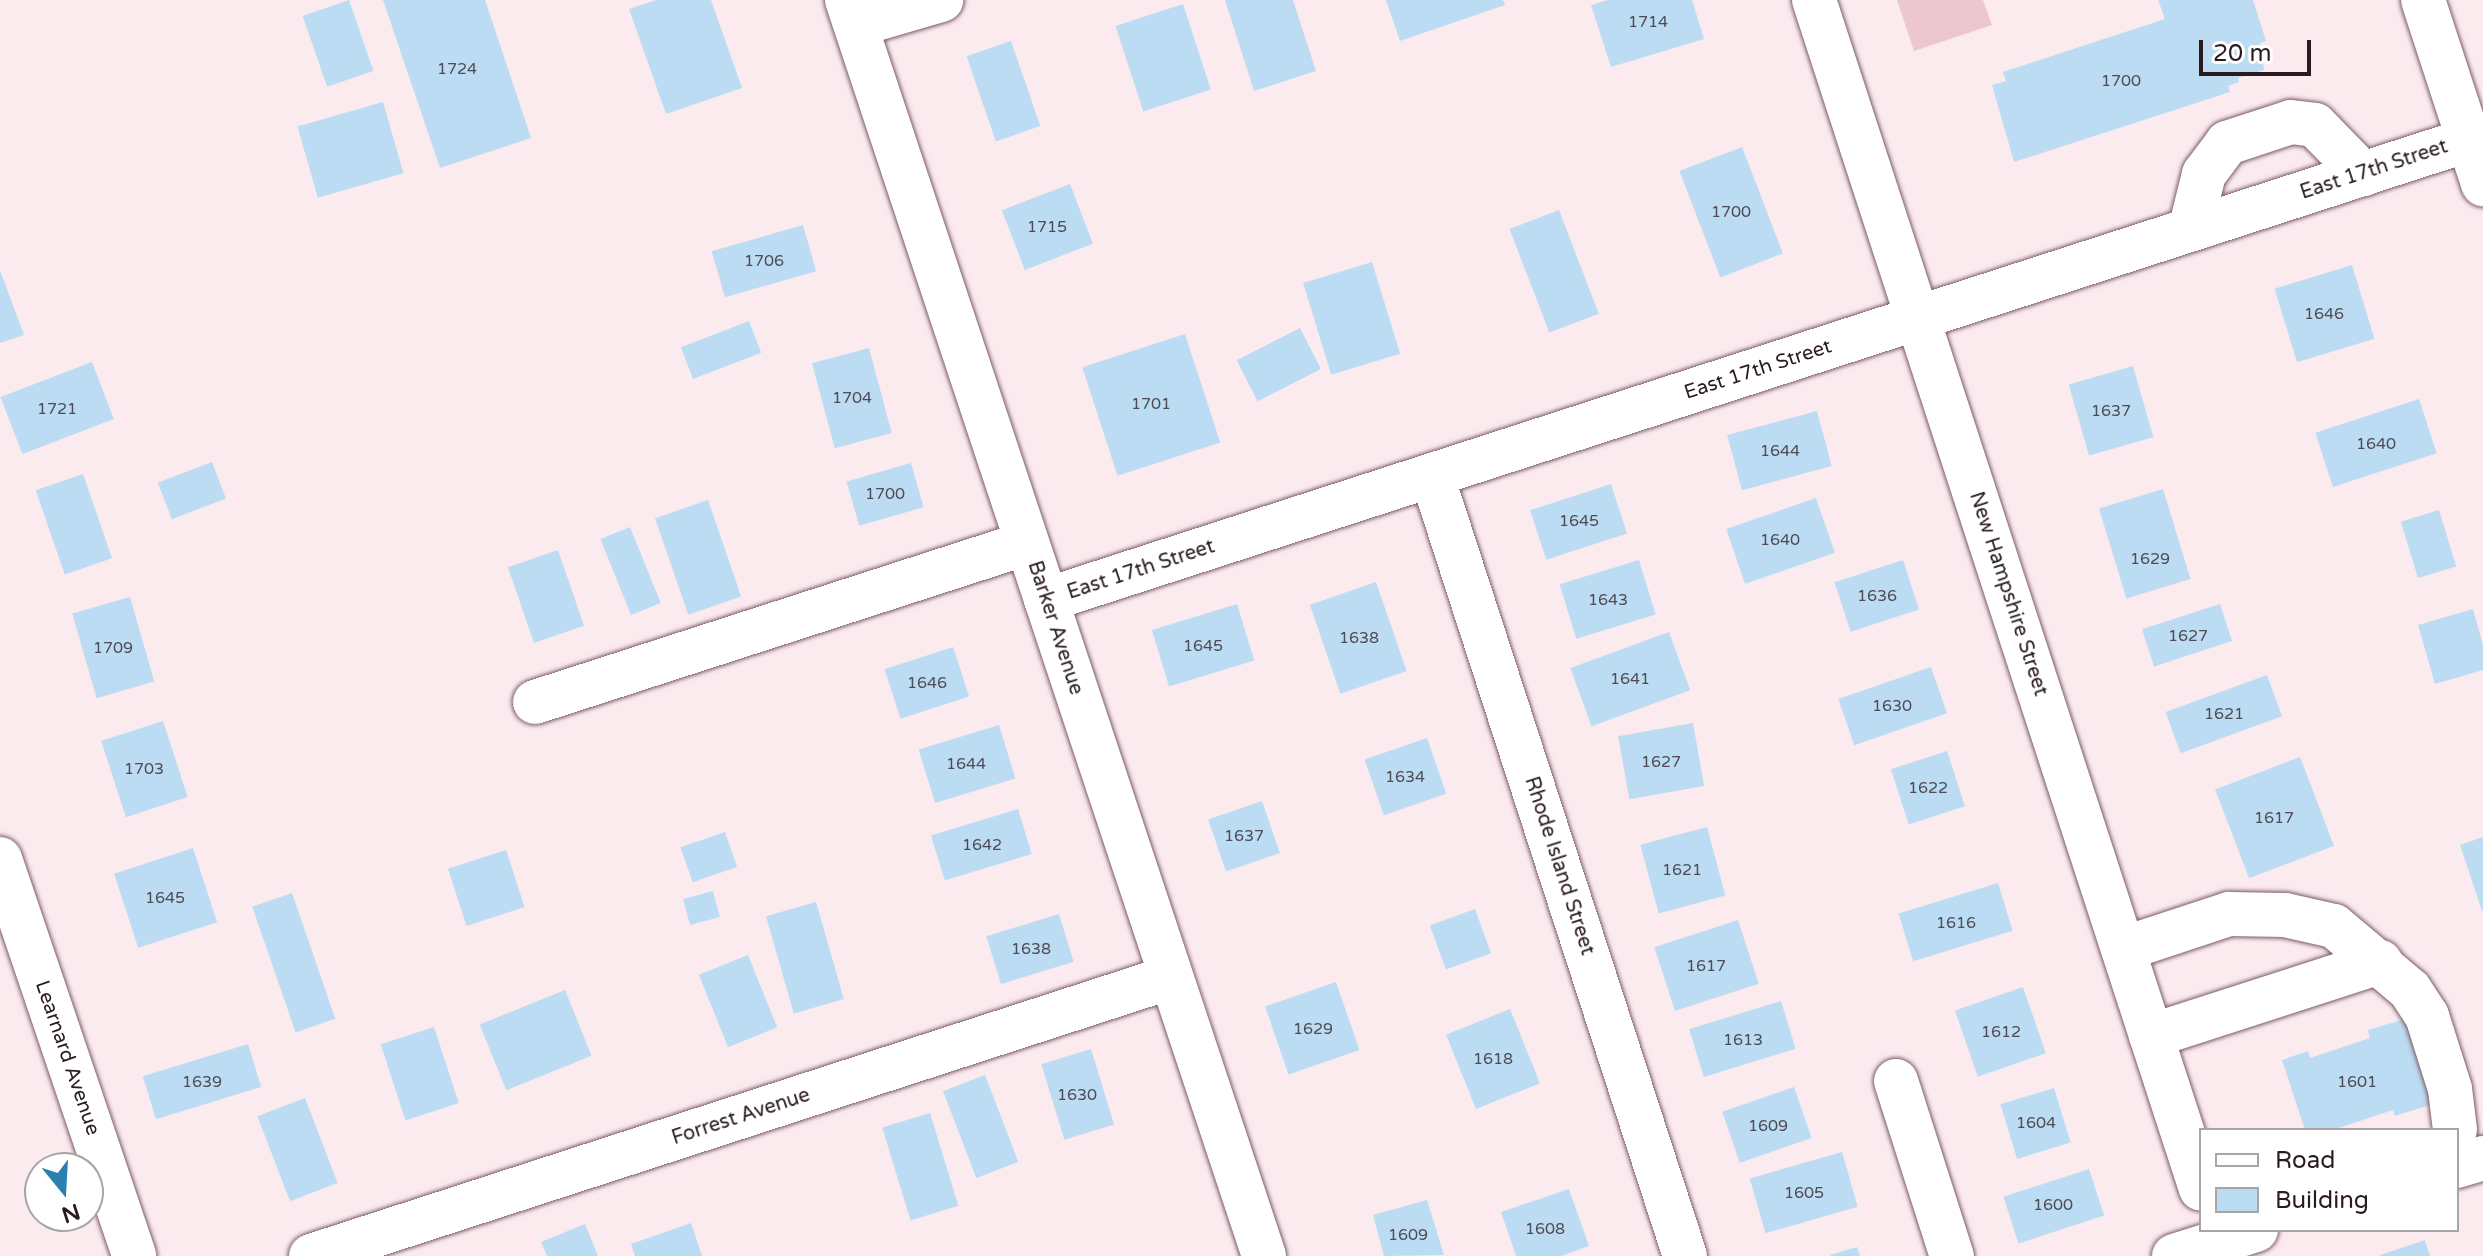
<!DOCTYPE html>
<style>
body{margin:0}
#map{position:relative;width:2483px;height:1256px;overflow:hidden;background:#fbebef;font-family:"Varela Round",sans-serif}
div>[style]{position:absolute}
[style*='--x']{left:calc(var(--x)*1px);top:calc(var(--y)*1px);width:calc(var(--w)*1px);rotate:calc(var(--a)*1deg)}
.green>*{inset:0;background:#ecc6d0}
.building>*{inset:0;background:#bcdcf3;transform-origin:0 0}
.roads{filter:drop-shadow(0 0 2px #7d5b65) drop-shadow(0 0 2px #7d5b65)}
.minor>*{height:44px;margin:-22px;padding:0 22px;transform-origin:22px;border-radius:22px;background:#fff}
.major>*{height:44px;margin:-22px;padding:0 22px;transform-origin:22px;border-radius:22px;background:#fff}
span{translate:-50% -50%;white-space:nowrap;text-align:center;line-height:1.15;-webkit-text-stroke:8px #fff;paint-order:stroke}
.number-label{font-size:16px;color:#4e4b54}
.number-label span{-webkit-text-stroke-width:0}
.street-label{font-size:20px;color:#291b1f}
.legend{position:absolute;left:2199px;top:1128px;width:260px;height:104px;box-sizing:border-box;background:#fff;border:2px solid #a9a4a5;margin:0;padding:10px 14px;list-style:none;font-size:24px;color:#291b1f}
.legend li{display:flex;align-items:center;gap:16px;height:40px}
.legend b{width:40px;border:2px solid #a9a4a5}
.north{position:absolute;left:24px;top:1152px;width:80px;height:80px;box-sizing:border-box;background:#fff;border:2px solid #a9a4a5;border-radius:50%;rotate:162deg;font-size:22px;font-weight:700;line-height:32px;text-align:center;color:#291b1f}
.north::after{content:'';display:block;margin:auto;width:28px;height:36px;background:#2b80b0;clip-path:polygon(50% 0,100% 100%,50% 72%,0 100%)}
.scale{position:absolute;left:2199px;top:40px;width:112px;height:36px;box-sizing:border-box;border:4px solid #291b1f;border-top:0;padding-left:10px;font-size:24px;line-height:28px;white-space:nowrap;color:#291b1f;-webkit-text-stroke:6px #fff;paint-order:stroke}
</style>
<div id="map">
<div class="green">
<i style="clip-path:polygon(1897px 0,1983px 0,1992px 25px,1914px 51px)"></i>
</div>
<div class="building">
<i style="left:349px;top:0;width:75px;height:49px;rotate:71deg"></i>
<i style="clip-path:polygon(383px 0,485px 0,531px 138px,440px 168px)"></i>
<i style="clip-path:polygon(656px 0,711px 0,742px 88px,666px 114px,629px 9px)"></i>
<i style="clip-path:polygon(1225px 0,1293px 0,1316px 71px,1254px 91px)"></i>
<i style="clip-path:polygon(1386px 0,1503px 0,1505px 5px,1400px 41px)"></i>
<i style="clip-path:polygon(1608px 0,1692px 0,1704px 39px,1611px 67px,1591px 5px)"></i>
<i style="clip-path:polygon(2158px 0,2253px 0,2266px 41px,2260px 43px,2264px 70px,2238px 78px,2239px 82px,2228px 86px,2230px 92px,2014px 162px,1992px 85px,2006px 81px,2003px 72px,2165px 19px)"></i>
<i style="left:1183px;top:4px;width:90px;height:71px;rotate:72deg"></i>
<i style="left:1011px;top:41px;width:90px;height:47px;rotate:71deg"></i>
<i style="left:383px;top:102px;width:74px;height:89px;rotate:74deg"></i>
<i style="left:1742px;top:147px;width:114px;height:67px;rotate:69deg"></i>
<i style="left:1070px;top:184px;width:64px;height:73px;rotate:69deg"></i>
<i style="left:1559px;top:210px;width:111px;height:53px;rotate:69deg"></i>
<i style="left:803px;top:225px;width:48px;height:95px;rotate:74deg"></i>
<i style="left:1372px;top:262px;width:96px;height:72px;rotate:73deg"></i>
<i style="left:2352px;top:265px;width:77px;height:81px;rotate:73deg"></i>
<i style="clip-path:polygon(0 270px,24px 335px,0 343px)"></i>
<i style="left:749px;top:321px;width:34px;height:73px;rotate:69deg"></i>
<i style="left:1300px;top:328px;width:46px;height:71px;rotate:63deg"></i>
<i style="left:1185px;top:334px;width:114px;height:108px;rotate:72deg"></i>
<i style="left:869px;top:348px;width:88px;height:59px;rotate:75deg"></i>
<i style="left:92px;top:362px;width:61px;height:98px;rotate:69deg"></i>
<i style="left:2133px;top:366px;width:74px;height:67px;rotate:74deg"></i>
<i style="left:2419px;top:399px;width:57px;height:109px;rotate:72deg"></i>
<i style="left:1817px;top:411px;width:57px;height:93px;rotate:75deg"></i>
<i style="left:212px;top:462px;width:39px;height:58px;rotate:69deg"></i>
<i style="left:911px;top:463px;width:46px;height:67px;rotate:74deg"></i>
<i style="left:83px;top:474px;width:89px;height:50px;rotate:71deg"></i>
<i style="left:1611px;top:484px;width:52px;height:85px;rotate:72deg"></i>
<i style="left:2163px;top:489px;width:94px;height:67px;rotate:73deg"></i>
<i style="left:1816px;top:498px;width:58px;height:95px;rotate:71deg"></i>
<i style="left:708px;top:500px;width:102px;height:56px;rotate:71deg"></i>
<i style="left:2439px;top:510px;width:59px;height:40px;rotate:73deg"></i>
<i style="left:630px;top:527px;width:82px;height:32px;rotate:68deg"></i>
<i style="left:558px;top:550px;width:80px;height:53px;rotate:71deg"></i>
<i style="left:1639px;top:560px;width:57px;height:83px;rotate:73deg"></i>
<i style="left:1903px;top:560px;width:52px;height:72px;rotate:72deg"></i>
<i style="left:1376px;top:582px;width:94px;height:70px;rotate:71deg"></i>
<i style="left:130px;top:597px;width:88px;height:60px;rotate:74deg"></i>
<i style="left:1237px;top:604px;width:59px;height:89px;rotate:73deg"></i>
<i style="left:2220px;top:604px;width:39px;height:82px;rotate:72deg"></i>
<i style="clip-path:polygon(2473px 609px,2483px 645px,2483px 670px,2435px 684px,2418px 625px)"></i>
<i style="left:1669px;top:632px;width:62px;height:105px;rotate:70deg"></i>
<i style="left:953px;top:647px;width:52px;height:72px;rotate:72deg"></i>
<i style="left:1931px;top:667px;width:49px;height:98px;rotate:71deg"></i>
<i style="left:2267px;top:675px;width:44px;height:108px;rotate:70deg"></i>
<i style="left:163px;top:721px;width:80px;height:65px;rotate:72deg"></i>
<i style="left:1693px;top:723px;width:64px;height:76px;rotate:80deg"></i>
<i style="left:999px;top:725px;width:56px;height:84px;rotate:73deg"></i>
<i style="left:1427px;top:738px;width:59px;height:66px;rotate:71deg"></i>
<i style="left:1947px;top:751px;width:58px;height:59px;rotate:72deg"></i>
<i style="left:2300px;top:757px;width:95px;height:91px;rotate:69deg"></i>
<i style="left:1262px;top:801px;width:55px;height:57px;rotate:71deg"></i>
<i style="left:1018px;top:809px;width:47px;height:91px;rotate:73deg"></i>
<i style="left:1707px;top:827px;width:71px;height:69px;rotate:75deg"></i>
<i style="left:725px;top:832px;width:37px;height:47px;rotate:71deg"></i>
<i style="clip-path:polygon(2483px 837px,2483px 911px,2482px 911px,2460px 845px)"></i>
<i style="left:193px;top:848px;width:78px;height:83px;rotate:72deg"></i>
<i style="left:506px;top:850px;width:60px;height:61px;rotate:72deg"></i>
<i style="left:1998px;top:883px;width:50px;height:104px;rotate:73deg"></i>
<i style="left:713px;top:891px;width:27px;height:31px;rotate:75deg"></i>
<i style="left:292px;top:893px;width:133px;height:42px;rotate:71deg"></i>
<i style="left:816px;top:902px;width:101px;height:52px;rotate:74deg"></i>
<i style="left:1475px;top:909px;width:47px;height:48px;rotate:70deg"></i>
<i style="left:1059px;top:914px;width:50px;height:76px;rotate:73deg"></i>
<i style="left:1738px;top:920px;width:67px;height:88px;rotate:72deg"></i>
<i style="left:748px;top:955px;width:78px;height:53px;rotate:68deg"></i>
<i style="left:1336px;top:982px;width:72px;height:75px;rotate:71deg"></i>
<i style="left:2023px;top:987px;width:70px;height:72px;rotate:71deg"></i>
<i style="left:565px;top:990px;width:71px;height:92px;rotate:68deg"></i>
<i style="left:1781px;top:1001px;width:50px;height:96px;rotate:73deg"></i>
<i style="left:1510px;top:1009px;width:80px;height:69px;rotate:68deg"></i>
<i style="clip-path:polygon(2405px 1019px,2433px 1104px,2395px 1116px,2393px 1110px,2333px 1130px,2305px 1130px,2282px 1060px,2308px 1051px,2310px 1058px,2370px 1038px,2368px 1030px)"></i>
<i style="left:434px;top:1027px;width:80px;height:56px;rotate:72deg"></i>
<i style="left:248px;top:1044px;width:45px;height:110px;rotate:73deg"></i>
<i style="left:1091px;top:1049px;width:79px;height:52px;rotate:73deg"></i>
<i style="left:985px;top:1075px;width:93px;height:45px;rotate:69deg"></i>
<i style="left:1794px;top:1087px;width:54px;height:76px;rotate:71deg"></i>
<i style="left:2054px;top:1088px;width:57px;height:56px;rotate:73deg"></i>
<i style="left:305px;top:1098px;width:91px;height:51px;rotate:69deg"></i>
<i style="left:930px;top:1113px;width:97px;height:50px;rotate:73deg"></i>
<i style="left:1842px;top:1152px;width:57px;height:96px;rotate:74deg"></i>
<i style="left:2089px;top:1169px;width:49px;height:90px;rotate:72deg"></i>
<i style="clip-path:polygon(1569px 1189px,1589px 1246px,1561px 1256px,1516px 1256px,1501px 1212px)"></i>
<i style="clip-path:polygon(1427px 1200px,1444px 1255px,1384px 1256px,1373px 1215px)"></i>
<i style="clip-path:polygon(691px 1223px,702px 1256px,635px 1256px,631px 1244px)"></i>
<i style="clip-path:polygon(585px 1224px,598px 1256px,547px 1256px,541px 1242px)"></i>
<i style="clip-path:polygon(2425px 1240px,2430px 1256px,2380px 1256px,2380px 1255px)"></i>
<i style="clip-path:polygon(1857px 1247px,1860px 1256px,1831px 1256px,1830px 1255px)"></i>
</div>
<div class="roads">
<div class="minor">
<i style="--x:847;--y:0;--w:1323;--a:71.63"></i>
<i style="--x:1814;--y:0;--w:1250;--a:71.97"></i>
<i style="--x:856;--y:25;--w:89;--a:-16.4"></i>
<i style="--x:2190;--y:230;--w:58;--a:-76"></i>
<i style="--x:2204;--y:174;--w:39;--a:-53"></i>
<i style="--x:2227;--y:143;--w:67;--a:-18.2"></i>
<i style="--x:2291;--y:122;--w:24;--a:7"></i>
<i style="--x:2315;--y:125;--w:69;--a:45.6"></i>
<i style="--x:1432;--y:476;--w:820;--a:72.03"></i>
<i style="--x:1046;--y:600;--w:1510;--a:-17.93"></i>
<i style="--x:535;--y:702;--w:517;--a:-17.91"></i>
<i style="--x:0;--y:859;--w:419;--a:71.3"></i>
<i style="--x:2123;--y:949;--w:112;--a:-18.3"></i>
<i style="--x:2229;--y:914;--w:56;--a:1"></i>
<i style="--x:2285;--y:915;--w:50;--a:12.7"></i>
<i style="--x:2334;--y:926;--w:99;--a:40.1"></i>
<i style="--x:2410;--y:990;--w:31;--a:57"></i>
<i style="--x:2427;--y:1016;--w:77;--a:72.5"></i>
<i style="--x:2450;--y:1089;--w:41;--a:83"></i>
<i style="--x:2151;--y:1036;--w:241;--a:-17.9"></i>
<i style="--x:1896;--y:1081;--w:184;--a:72.3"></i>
<i style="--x:2457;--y:1166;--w:27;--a:-17"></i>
<i style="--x:311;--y:1256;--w:904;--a:-17.97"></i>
<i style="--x:2174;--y:1256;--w:86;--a:-17.6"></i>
</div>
<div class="major">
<i style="--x:2423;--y:0;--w:194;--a:71.9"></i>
</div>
</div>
<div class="number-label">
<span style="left:1648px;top:22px">1714</span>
<span style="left:457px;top:69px">1724</span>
<span style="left:2121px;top:81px">1700</span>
<span style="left:1731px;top:212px">1700</span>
<span style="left:1047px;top:227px">1715</span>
<span style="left:764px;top:261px">1706</span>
<span style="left:2324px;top:314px">1646</span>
<span style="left:852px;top:398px">1704</span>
<span style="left:1151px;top:404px">1701</span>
<span style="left:57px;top:409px">1721</span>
<span style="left:2111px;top:411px">1637</span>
<span style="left:2376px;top:444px">1640</span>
<span style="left:1780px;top:451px">1644</span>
<span style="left:885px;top:494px">1700</span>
<span style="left:1579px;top:521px">1645</span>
<span style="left:1780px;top:540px">1640</span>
<span style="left:2150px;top:559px">1629</span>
<span style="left:1877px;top:596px">1636</span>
<span style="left:1608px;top:600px">1643</span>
<span style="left:2188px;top:636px">1627</span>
<span style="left:1359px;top:638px">1638</span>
<span style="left:1203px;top:646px">1645</span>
<span style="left:113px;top:648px">1709</span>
<span style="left:1630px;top:679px">1641</span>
<span style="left:927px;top:683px">1646</span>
<span style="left:1892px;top:706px">1630</span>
<span style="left:2224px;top:714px">1621</span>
<span style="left:1661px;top:762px">1627</span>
<span style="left:966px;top:764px">1644</span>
<span style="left:144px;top:769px">1703</span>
<span style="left:1405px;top:777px">1634</span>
<span style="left:1928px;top:788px">1622</span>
<span style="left:2274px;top:818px">1617</span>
<span style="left:1244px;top:836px">1637</span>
<span style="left:982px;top:845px">1642</span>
<span style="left:1682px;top:870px">1621</span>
<span style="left:165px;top:898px">1645</span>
<span style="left:1956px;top:923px">1616</span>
<span style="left:1031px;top:949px">1638</span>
<span style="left:1706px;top:966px">1617</span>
<span style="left:1313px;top:1029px">1629</span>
<span style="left:2001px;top:1032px">1612</span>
<span style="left:1743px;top:1040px">1613</span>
<span style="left:1493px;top:1059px">1618</span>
<span style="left:202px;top:1082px">1639</span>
<span style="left:2357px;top:1082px">1601</span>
<span style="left:1077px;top:1095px">1630</span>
<span style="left:2036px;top:1123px">1604</span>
<span style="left:1768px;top:1126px">1609</span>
<span style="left:1804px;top:1193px">1605</span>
<span style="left:2053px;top:1205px">1600</span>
<span style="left:1545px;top:1229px">1608</span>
<span style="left:1408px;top:1235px">1609</span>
</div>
<div class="street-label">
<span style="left:2374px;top:170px;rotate:-18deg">East 17th Street</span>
<span style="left:1758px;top:370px;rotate:-18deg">East 17th Street</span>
<span style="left:1141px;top:570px;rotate:-18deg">East 17th Street</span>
<span style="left:2008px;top:594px;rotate:72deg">New Hampshire Street</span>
<span style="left:1055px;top:628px;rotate:72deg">Barker Avenue</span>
<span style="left:1559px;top:866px;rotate:72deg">Rhode Island Street</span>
<span style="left:67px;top:1058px;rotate:71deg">Learnard Avenue</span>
<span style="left:741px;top:1117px;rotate:-18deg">Forrest Avenue</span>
</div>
<ul class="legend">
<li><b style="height:10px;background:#fff"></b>Road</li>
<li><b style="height:22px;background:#bcdcf3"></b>Building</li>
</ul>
<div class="north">N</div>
<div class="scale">20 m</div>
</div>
